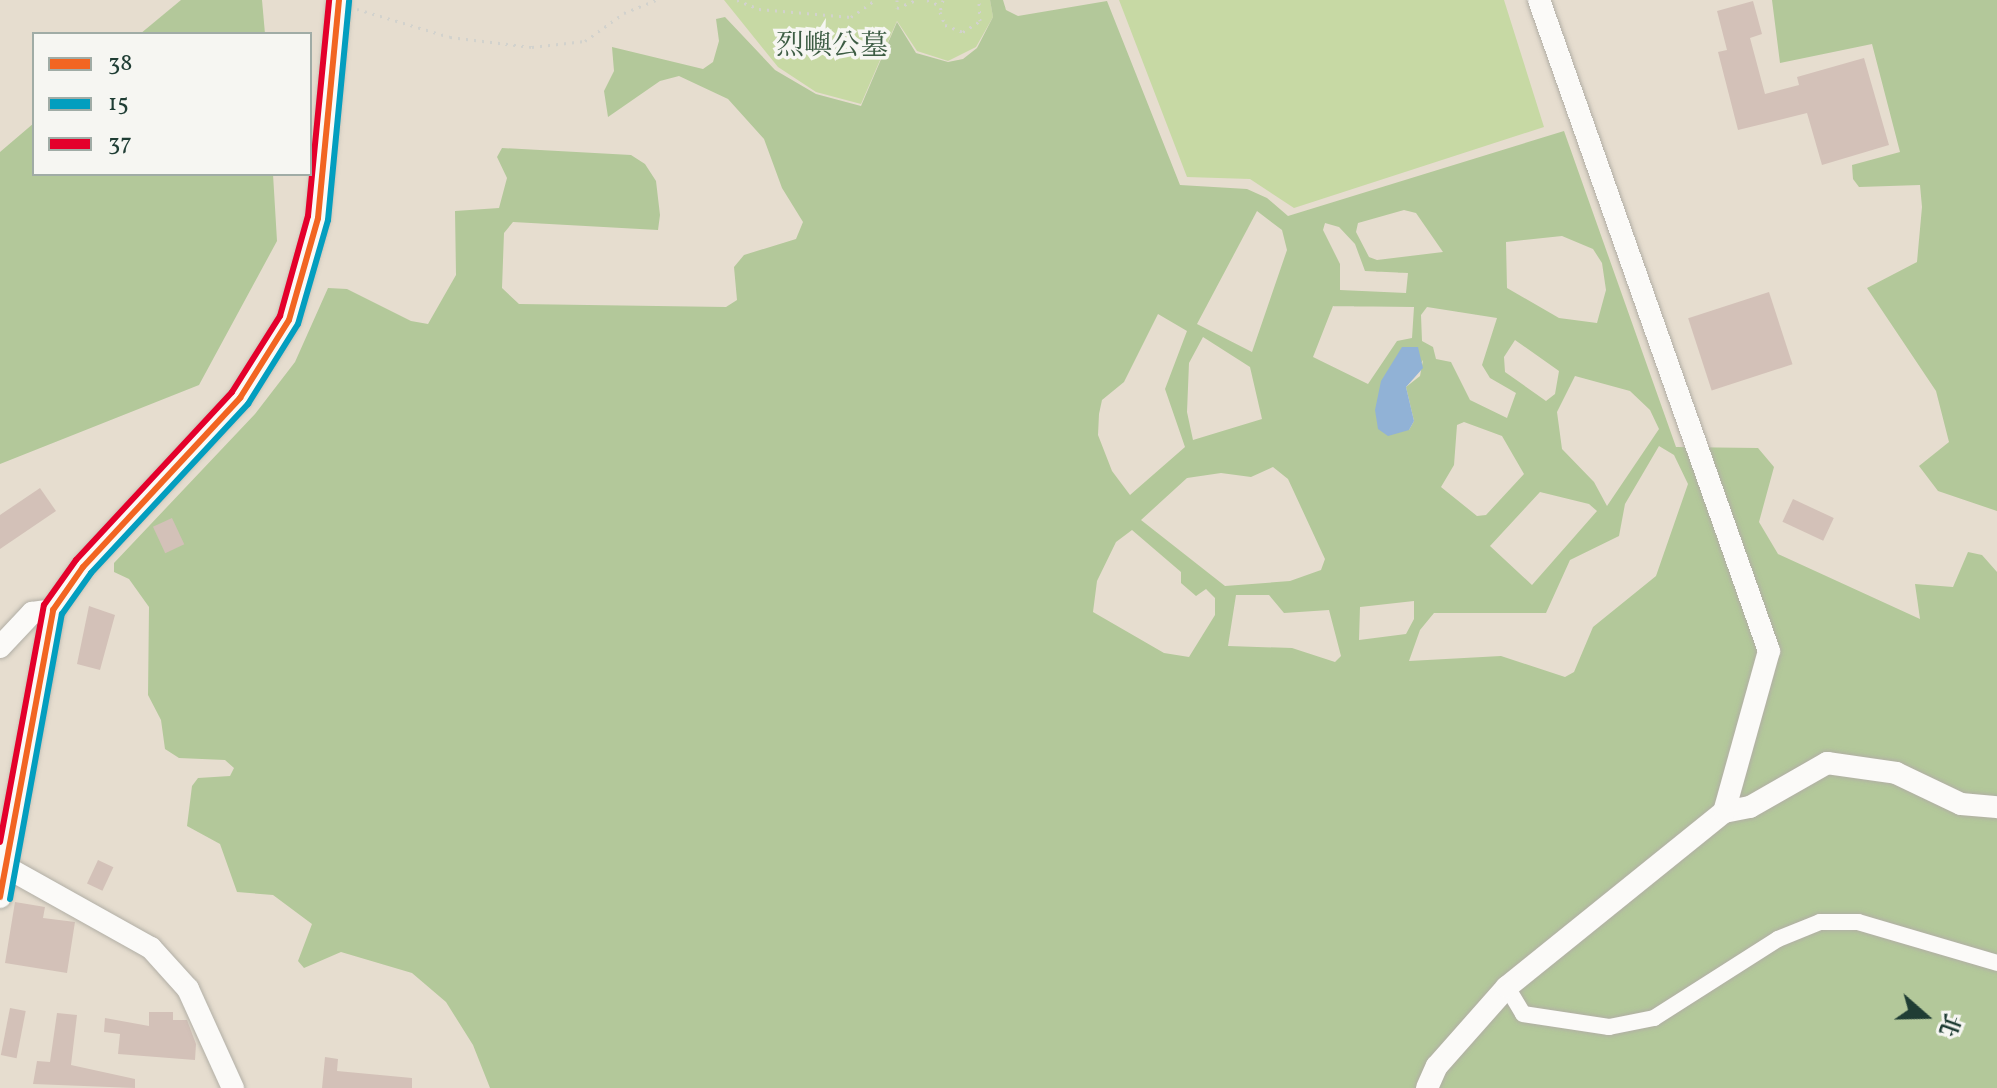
<!DOCTYPE html>
<meta charset="utf-8">
<style>
body{margin:0}
#map{position:relative;width:1997px;height:1088px;overflow:hidden;background:#e6ddcf;font-family:Vollkorn,"Noto Serif TC",serif}
div>[style]{position:absolute}
[style*='--x']{left:calc(var(--x)*1px);top:calc(var(--y)*1px);width:calc(var(--w)*1px);rotate:calc(var(--a)*1deg)}
.green>*{inset:0;background:#c7d9a4}
.forest>*{inset:0;background:#b3c89a}
.water>*{inset:0;background:#91b2d6}
.building>*{inset:0;background:#d3c1b8;transform-origin:0 0}
.path>*{height:3px;margin-top:-1.5px;transform-origin:0;background:repeating-linear-gradient(90deg,#d2d2cd 0 2px,transparent 0 8px)}
.roads{filter:drop-shadow(0 0 2px #b1aea5) drop-shadow(0 0 2px #b1aea5)}
.street>*{height:16px;margin:-8px;padding:0 8px;transform-origin:8px;border-radius:8px;background:#fbfaf8}
.secondary>*{height:22px;margin:-11px;padding:0 11px;transform-origin:11px;border-radius:11px;background:#fbfaf8}
.bus-1>*{height:6px;margin:-3px;padding:0 3px;transform-origin:3px;border-radius:3px;background:#f26522}
.bus-2>*{height:6px;margin:-3px;padding:0 3px;transform-origin:3px;border-radius:3px;background:#039ebf}
.bus-3>*{height:6px;margin:-3px;padding:0 3px;transform-origin:3px;border-radius:3px;background:#e4002b}
span{translate:-50% -50%;white-space:nowrap;text-align:center;line-height:1.15;-webkit-text-stroke:7px #f6f6f2;paint-order:stroke}
.park-label{font-size:28px;color:#3c5c43}
.legend{position:absolute;left:32px;top:32px;width:280px;height:144px;box-sizing:border-box;background:#f6f6f2;border:2px solid #a0aca6;margin:0;padding:10px 14px;list-style:none;font-size:24px;color:#1f3d34}
.legend li{display:flex;align-items:center;gap:16px;height:40px}
.legend b{width:40px;border:2px solid #a0aca6}
.north{position:absolute;left:1885px;top:976px;width:80px;height:80px;-webkit-text-stroke:6px #f6f6f2;paint-order:stroke;rotate:110deg;font-size:22px;font-weight:700;line-height:32px;text-align:center;color:#1f3d34}
.north::after{content:'';display:block;margin:auto;width:28px;height:36px;background:#1f3d34;clip-path:polygon(50% 0,100% 100%,50% 72%,0 100%)}
</style>
<div id="map">
<div class="green">
<i style="clip-path:polygon(724px 0,990px 0,993px 17px,976px 47px,948px 61px,917px 51px,897px 21px,861px 104px,816px 92px,778px 67px)"></i>
<i style="clip-path:polygon(1119px 0,1504px 0,1544px 127px,1294px 208px,1250px 179px,1187px 177px)"></i>
</div>
<div class="forest">
<i style="clip-path:polygon(181px 0,262px 0,265px 34px,140px 34px)"></i>
<i style="clip-path:polygon(evenodd,990px 0,1003px 0,1006px 10px,1018px 16px,1107px 1px,1180px 185px,1247px 189px,1267px 198px,1288px 216px,1564px 131px,1676px 447px,1758px 448px,1774px 467px,1759px 522px,1778px 554px,1920px 619px,1915px 584px,1953px 587px,1968px 552px,1982px 555px,1997px 572px,1997px 1088px,490px 1088px,473px 1045px,446px 1002px,412px 973px,341px 952px,304px 968px,298px 961px,312px 924px,273px 895px,237px 892px,220px 844px,187px 826px,192px 786px,198px 778px,230px 776px,234px 768px,225px 760px,179px 758px,165px 749px,161px 720px,148px 695px,149px 607px,129px 579px,114px 572px,114px 563px,255px 414px,295px 362px,328px 288px,347px 289px,411px 321px,428px 324px,456px 275px,455px 211px,499px 208px,507px 178px,497px 157px,502px 148px,631px 155px,645px 164px,656px 181px,660px 215px,658px 230px,513px 222px,504px 233px,502px 288px,519px 304px,726px 307px,737px 300px,734px 267px,744px 255px,796px 239px,803px 222px,782px 188px,764px 139px,728px 99px,679px 76px,660px 81px,608px 117px,604px 91px,614px 71px,612px 47px,703px 69px,713px 62px,719px 41px,716px 19px,725px 17px,775px 70px,816px 94px,861px 106px,897px 22px,916px 53px,948px 62px,963px 59px,977px 48px,993px 17px,990px 0,1404px 210px,1416px 213px,1443px 252px,1377px 260px,1369px 257px,1356px 232px,1358px 223px,1404px 210px,990px 0,1257px 211px,1282px 230px,1287px 250px,1252px 352px,1197px 324px,1257px 211px,990px 0,1325px 223px,1339px 227px,1355px 244px,1365px 271px,1408px 273px,1406px 293px,1340px 290px,1340px 264px,1323px 230px,1325px 223px,990px 0,1562px 236px,1593px 249px,1602px 263px,1606px 290px,1597px 323px,1559px 318px,1507px 288px,1506px 242px,1562px 236px,990px 0,1333px 306px,1414px 307px,1412px 338px,1397px 341px,1368px 384px,1313px 357px,1333px 306px,990px 0,1427px 307px,1497px 318px,1482px 365px,1490px 378px,1516px 393px,1507px 418px,1470px 400px,1451px 362px,1436px 359px,1433px 347px,1422px 341px,1421px 315px,1427px 307px,990px 0,1158px 314px,1187px 331px,1165px 389px,1185px 447px,1130px 495px,1112px 471px,1098px 435px,1099px 414px,1102px 400px,1124px 382px,1158px 314px,990px 0,1203px 337px,1250px 367px,1262px 419px,1193px 440px,1187px 412px,1189px 363px,1203px 337px,990px 0,1515px 340px,1559px 371px,1555px 394px,1546px 401px,1505px 372px,1504px 357px,1515px 340px,990px 0,1423px 360px,1420px 376px,1406px 387px,1414px 421px,1409px 430px,1378px 429px,1423px 360px,990px 0,1575px 376px,1630px 391px,1650px 410px,1659px 429px,1607px 506px,1594px 482px,1562px 449px,1557px 412px,1575px 376px,990px 0,1464px 422px,1502px 436px,1524px 474px,1486px 515px,1477px 516px,1441px 487px,1454px 465px,1457px 425px,1464px 422px,990px 0,1659px 446px,1674px 455px,1688px 484px,1656px 576px,1593px 627px,1574px 672px,1565px 677px,1501px 656px,1409px 661px,1420px 630px,1434px 613px,1546px 613px,1570px 560px,1619px 536px,1625px 504px,1659px 446px,990px 0,1273px 467px,1288px 479px,1325px 559px,1321px 570px,1290px 581px,1225px 586px,1141px 520px,1187px 478px,1221px 473px,1251px 477px,1273px 467px,990px 0,1540px 492px,1589px 504px,1597px 511px,1532px 585px,1490px 546px,1540px 492px,990px 0,1132px 530px,1181px 572px,1181px 583px,1196px 596px,1206px 589px,1215px 598px,1215px 615px,1189px 657px,1164px 653px,1093px 612px,1097px 581px,1116px 542px,1132px 530px,990px 0,1236px 595px,1269px 595px,1284px 613px,1329px 610px,1341px 656px,1335px 662px,1292px 648px,1228px 646px,1236px 595px,990px 0,1414px 601px,1414px 619px,1406px 634px,1359px 640px,1360px 607px,1414px 601px)"></i>
<i style="clip-path:polygon(1772px 0,1997px 0,1997px 511px,1938px 491px,1919px 466px,1949px 442px,1936px 391px,1867px 288px,1917px 262px,1922px 207px,1920px 185px,1859px 187px,1853px 179px,1852px 165px,1900px 152px,1872px 44px,1780px 63px)"></i>
<i style="clip-path:polygon(34px 123px,34px 174px,273px 174px,277px 241px,199px 385px,0 464px,0 152px)"></i>
</div>
<div class="water">
<i style="clip-path:polygon(1402px 347px,1418px 347px,1423px 368px,1406px 387px,1414px 421px,1409px 430px,1388px 436px,1378px 429px,1375px 410px,1381px 381px)"></i>
</div>
<div class="building">
<i style="clip-path:polygon(1753px 1px,1762px 34px,1750px 38px,1765px 94px,1799px 85px,1797px 77px,1864px 58px,1889px 145px,1822px 165px,1807px 113px,1738px 130px,1718px 52px,1727px 50px,1717px 11px)"></i>
<i style="left:1769px;top:292px;width:76px;height:85px;rotate:72deg"></i>
<i style="clip-path:polygon(40px 488px,56px 511px,0 549px,0 515px)"></i>
<i style="left:1793px;top:499px;width:45px;height:25px;rotate:25deg"></i>
<i style="left:172px;top:518px;width:29px;height:21px;rotate:65deg"></i>
<i style="clip-path:polygon(89px 606px,115px 615px,100px 670px,77px 664px)"></i>
<i style="left:98px;top:860px;width:17px;height:26px;rotate:25deg"></i>
<i style="clip-path:polygon(15px 902px,45px 907px,43px 918px,75px 922px,67px 973px,5px 963px)"></i>
<i style="left:10px;top:1008px;width:16px;height:48px;rotate:11deg"></i>
<i style="clip-path:polygon(149px 1012px,173px 1012px,173px 1020px,187px 1020px,196px 1044px,195px 1060px,118px 1054px,120px 1034px,104px 1032px,105px 1018px,149px 1026px)"></i>
<i style="clip-path:polygon(57px 1013px,77px 1015px,71px 1065px,135px 1079px,135px 1088px,33px 1084px,37px 1061px,50px 1062px)"></i>
<i style="clip-path:polygon(325px 1057px,338px 1059px,337px 1071px,412px 1078px,412px 1088px,322px 1088px)"></i>
</div>
<div class="path">
<i style="--x:737;--y:0;--w:24;--a:22"></i>
<i style="--x:759;--y:9;--w:92;--a:5"></i>
<i style="--x:851;--y:17;--w:29;--a:-35"></i>
<i style="--x:897;--y:0;--w:8;--a:90"></i>
<i style="--x:897;--y:8;--w:21;--a:-23"></i>
<i style="--x:927;--y:0;--w:15;--a:23"></i>
<i style="--x:943;--y:0;--w:12;--a:104"></i>
<i style="--x:940;--y:12;--w:14;--a:69"></i>
<i style="--x:945;--y:25;--w:19;--a:21"></i>
<i style="--x:963;--y:32;--w:20;--a:-33"></i>
<i style="--x:980;--y:21;--w:21;--a:-93"></i>
<i style="--x:357;--y:9;--w:97;--a:16.8"></i>
<i style="--x:450;--y:37;--w:83;--a:7"></i>
<i style="--x:532;--y:47;--w:53;--a:-6.5"></i>
<i style="--x:585;--y:41;--w:48;--a:-35.7"></i>
<i style="--x:624;--y:13;--w:35;--a:-22"></i>
</div>
<div class="roads">
<div class="street">
<i style="--x:1507;--y:987;--w:31;--a:59"></i>
<i style="--x:1523;--y:1014;--w:87;--a:8.6"></i>
<i style="--x:1609;--y:1027;--w:46;--a:-11.3"></i>
<i style="--x:1654;--y:1018;--w:147;--a:-32.5"></i>
<i style="--x:1778;--y:939;--w:45;--a:-22"></i>
<i style="--x:1820;--y:922;--w:38;--a:0"></i>
<i style="--x:1858;--y:922;--w:145;--a:16.4"></i>
</div>
<div class="secondary">
<i style="--x:0;--y:647;--w:47;--a:-46.7"></i>
<i style="--x:32;--y:613;--w:21;--a:-8"></i>
<i style="--x:1724;--y:812;--w:26;--a:-11"></i>
<i style="--x:1750;--y:807;--w:89;--a:-29.7"></i>
<i style="--x:1827;--y:763;--w:70;--a:8.2"></i>
<i style="--x:1896;--y:773;--w:72;--a:25.5"></i>
<i style="--x:1961;--y:804;--w:36;--a:5"></i>
<i style="--x:6;--y:867;--w:166;--a:29.2"></i>
<i style="--x:151;--y:948;--w:55;--a:47.9"></i>
<i style="--x:188;--y:989;--w:109;--a:65.6"></i>
<i style="--x:0;--y:897;--w:292;--a:-79.5"></i>
<i style="--x:53;--y:610;--w:52;--a:-55.1"></i>
<i style="--x:83;--y:567;--w:231;--a:-47.1"></i>
<i style="--x:240;--y:398;--w:92;--a:-57.9"></i>
<i style="--x:289;--y:320;--w:106;--a:-74.1"></i>
<i style="--x:318;--y:218;--w:219;--a:-84.5"></i>
<i style="--x:1427;--y:1088;--w:24;--a:-66"></i>
<i style="--x:1437;--y:1066;--w:106;--a:-48.5"></i>
<i style="--x:1507;--y:987;--w:279;--a:-38.9"></i>
<i style="--x:1724;--y:812;--w:167;--a:-74.4"></i>
<i style="--x:1769;--y:651;--w:690;--a:-109.46"></i>
</div>
</div>
<div class="bus-1">
<i style="--x:0;--y:897;--w:292;--a:-79.5"></i>
<i style="--x:53;--y:610;--w:52;--a:-55.1"></i>
<i style="--x:83;--y:567;--w:231;--a:-47.1"></i>
<i style="--x:240;--y:398;--w:92;--a:-57.9"></i>
<i style="--x:289;--y:320;--w:106;--a:-74.1"></i>
<i style="--x:318;--y:218;--w:219;--a:-84.5"></i>
</div>
<div class="bus-2">
<i style="--x:10;--y:899;--w:290;--a:-79.7"></i>
<i style="--x:62;--y:614;--w:50;--a:-54.7"></i>
<i style="--x:91;--y:573;--w:231;--a:-47.1"></i>
<i style="--x:248;--y:404;--w:94;--a:-58"></i>
<i style="--x:298;--y:324;--w:108;--a:-73.9"></i>
<i style="--x:328;--y:220;--w:220;--a:-84.5"></i>
</div>
<div class="bus-3">
<i style="--x:0;--y:842;--w:241;--a:-79.5"></i>
<i style="--x:44;--y:605;--w:55;--a:-54.6"></i>
<i style="--x:76;--y:560;--w:229;--a:-47.1"></i>
<i style="--x:232;--y:392;--w:90;--a:-57.7"></i>
<i style="--x:280;--y:316;--w:104;--a:-74.4"></i>
<i style="--x:308;--y:216;--w:217;--a:-84.4"></i>
</div>
<div class="park-label">
<span style="left:832px;top:47px">烈嶼公墓</span>
</div>
<ul class="legend">
<li><b style="height:10px;background:#f26522"></b>38</li>
<li><b style="height:10px;background:#039ebf"></b>15</li>
<li><b style="height:10px;background:#e4002b"></b>37</li>
</ul>
<div class="north">北</div>
</div>
